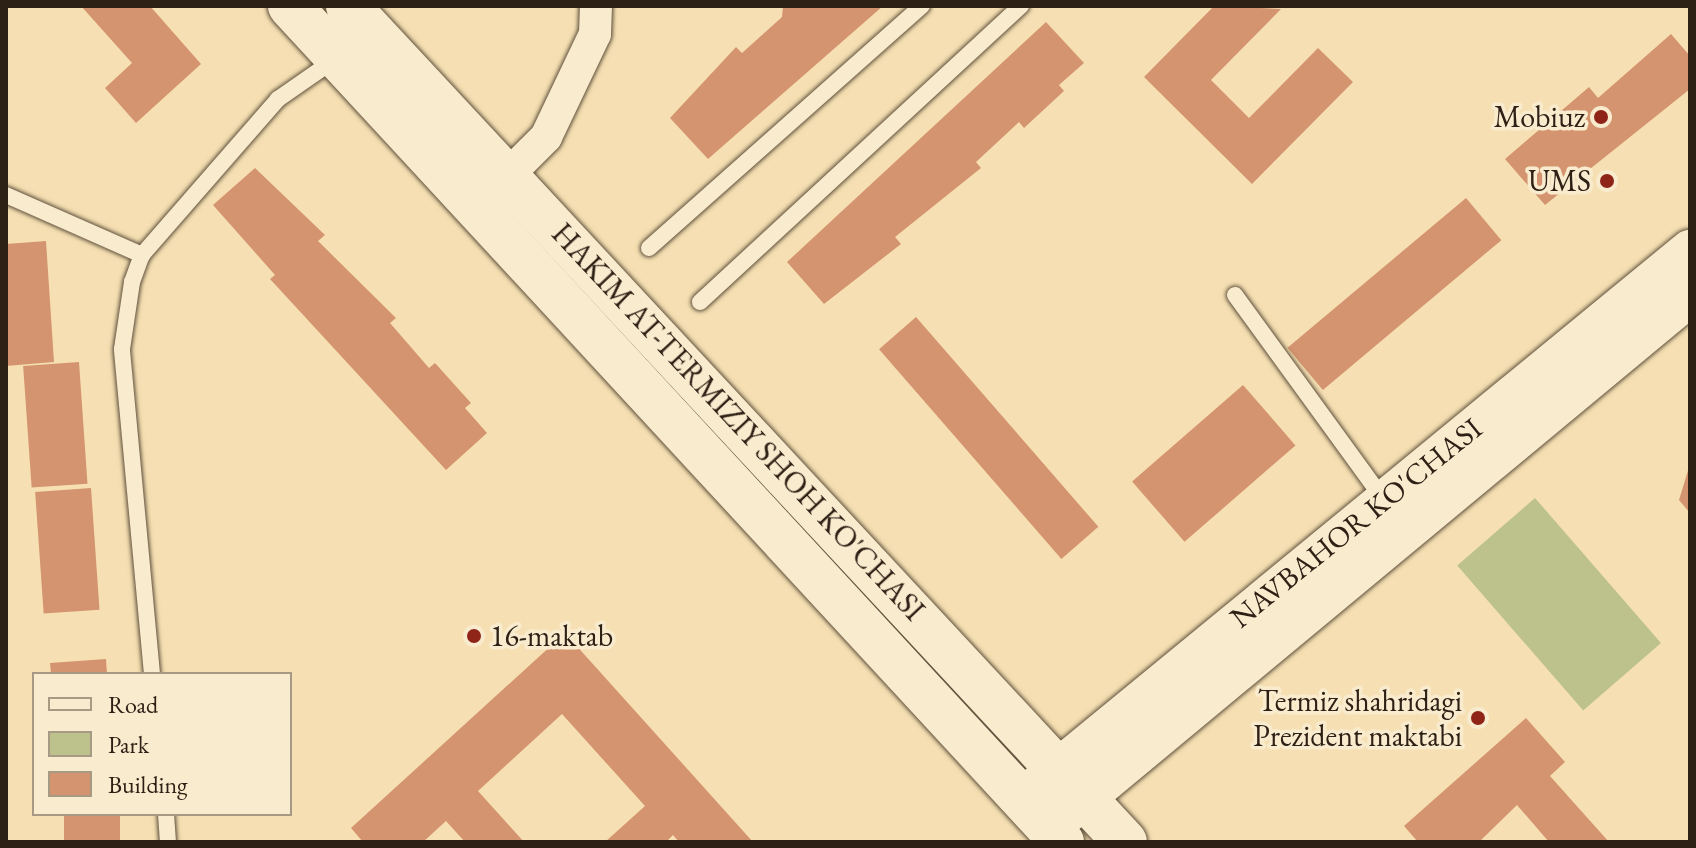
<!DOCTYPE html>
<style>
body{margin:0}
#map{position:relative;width:1696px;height:848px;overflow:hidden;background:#f6e0b3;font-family:"EB Garamond",serif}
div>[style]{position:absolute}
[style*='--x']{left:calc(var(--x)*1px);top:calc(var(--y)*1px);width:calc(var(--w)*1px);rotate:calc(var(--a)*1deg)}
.green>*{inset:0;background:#bdc28c;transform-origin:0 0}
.building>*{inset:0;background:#d4946f;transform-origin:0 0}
.roads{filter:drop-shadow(0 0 2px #5f503c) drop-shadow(0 0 2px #5f503c)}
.service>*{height:16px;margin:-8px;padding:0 8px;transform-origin:8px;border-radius:8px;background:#f9ebce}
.minor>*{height:32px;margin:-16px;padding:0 16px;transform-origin:16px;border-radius:16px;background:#f9ebce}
.tertiary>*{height:42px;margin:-21px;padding:0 21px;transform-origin:21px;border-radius:21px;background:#f9ebce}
.secondary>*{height:44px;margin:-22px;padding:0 22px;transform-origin:22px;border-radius:22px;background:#f9ebce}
.dots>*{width:22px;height:22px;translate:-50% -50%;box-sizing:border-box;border:4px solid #f9ebce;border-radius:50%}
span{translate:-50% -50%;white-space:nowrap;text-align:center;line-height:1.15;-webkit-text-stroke:7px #f9ebce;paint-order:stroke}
.poi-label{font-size:30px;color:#2d2015}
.right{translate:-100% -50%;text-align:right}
.left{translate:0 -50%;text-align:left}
.street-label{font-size:30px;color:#2d2015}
.frame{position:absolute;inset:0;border:8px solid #2d2015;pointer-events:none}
.legend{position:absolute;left:32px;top:672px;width:260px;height:144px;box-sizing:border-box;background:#f9ebce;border:2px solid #a79a84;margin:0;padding:10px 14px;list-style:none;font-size:24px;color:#2d2015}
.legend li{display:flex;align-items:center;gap:16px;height:40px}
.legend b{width:40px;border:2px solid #a79a84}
</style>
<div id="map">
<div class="green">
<i style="left:1535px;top:498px;width:192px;height:103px;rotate:49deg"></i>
</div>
<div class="building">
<i style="clip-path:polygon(81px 6px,150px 6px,201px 64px,136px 123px,105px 88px,132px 63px)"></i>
<i style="clip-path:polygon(783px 6px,883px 6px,708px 159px,670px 118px,736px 47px,742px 53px,782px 17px)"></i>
<i style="clip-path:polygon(1214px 6px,1281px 9px,1211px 80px,1249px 118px,1318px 48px,1353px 82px,1252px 184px,1144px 77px)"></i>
<i style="clip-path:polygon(1046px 22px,1084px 63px,1059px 85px,1064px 91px,1024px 128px,1019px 122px,976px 162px,981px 168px,895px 237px,901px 244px,824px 304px,787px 262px)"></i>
<i style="clip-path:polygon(1671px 34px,1690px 56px,1690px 89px,1545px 205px,1505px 159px,1589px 87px,1598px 98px)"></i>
<i style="clip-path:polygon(255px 168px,325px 235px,318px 241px,396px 318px,390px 323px,429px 368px,435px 363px,471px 403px,465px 408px,487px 433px,446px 470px,270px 279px,275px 275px,213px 205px)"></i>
<i style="left:1466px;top:198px;width:55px;height:233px;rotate:50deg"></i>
<i style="clip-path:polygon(46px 241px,54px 362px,6px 366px,6px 244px)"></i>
<i style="left:916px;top:317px;width:278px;height:49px;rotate:49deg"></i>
<i style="left:79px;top:362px;width:122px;height:56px;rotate:86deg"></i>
<i style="left:1243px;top:385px;width:80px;height:147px;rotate:49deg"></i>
<i style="clip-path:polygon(1690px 464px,1690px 513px,1679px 500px)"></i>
<i style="left:91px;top:488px;width:122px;height:56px;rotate:86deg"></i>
<i style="clip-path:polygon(565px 633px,753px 842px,679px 842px,673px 835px,666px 842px,605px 842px,645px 806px,562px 714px,478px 791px,524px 842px,465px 842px,446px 821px,423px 842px,363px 842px,351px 828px)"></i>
<i style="clip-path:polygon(106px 659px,107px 674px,51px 674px,50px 663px)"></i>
<i style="clip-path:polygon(1526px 718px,1565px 762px,1550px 776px,1609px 842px,1549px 842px,1517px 805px,1479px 842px,1418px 842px,1404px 826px)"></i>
<i style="left:64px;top:814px;width:56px;height:28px"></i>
</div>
<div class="roads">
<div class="service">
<i style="--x:6;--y:195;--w:149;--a:23.8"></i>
<i style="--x:649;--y:248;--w:365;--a:-41.6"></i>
<i style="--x:1235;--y:295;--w:253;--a:54"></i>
<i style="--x:700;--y:302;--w:437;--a:-42.7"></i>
<i style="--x:152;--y:674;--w:326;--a:-95.3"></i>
<i style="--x:122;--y:349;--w:68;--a:-81.5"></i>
<i style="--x:132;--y:282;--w:29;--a:-70"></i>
<i style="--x:142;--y:255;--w:207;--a:-48.9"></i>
<i style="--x:278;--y:99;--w:72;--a:-34.8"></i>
<i style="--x:166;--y:814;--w:28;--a:86"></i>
</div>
<div class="minor">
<i style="--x:491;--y:192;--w:78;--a:-45"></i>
<i style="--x:546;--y:137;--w:114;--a:-64.6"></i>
<i style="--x:595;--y:34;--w:28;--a:-88"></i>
</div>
<div class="tertiary">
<i style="--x:1024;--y:798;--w:862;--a:-39.4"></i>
<i style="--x:1056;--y:821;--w:824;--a:-39.68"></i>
</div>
<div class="secondary">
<i style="--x:290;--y:6;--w:1138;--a:47.28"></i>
<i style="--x:348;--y:6;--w:1141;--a:47.09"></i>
</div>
</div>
<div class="dots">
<i style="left:1601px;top:117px;background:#8f2418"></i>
<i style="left:1607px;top:181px;background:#8f2418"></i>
<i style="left:474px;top:636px;background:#8f2418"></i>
<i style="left:1478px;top:718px;background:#8f2418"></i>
</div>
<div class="poi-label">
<span class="right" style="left:1585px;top:117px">Mobiuz</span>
<span class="right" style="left:1591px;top:181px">UMS</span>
<span class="left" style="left:490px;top:636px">16-maktab</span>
<span class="right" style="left:1462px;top:718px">Termiz shahridagi<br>Prezident maktabi</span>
</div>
<div class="street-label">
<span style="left:738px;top:422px;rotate:47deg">HAKIM AT-TERMIZIY SHOH KO'CHASI</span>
<span style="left:1356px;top:523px;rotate:-39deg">NAVBAHOR KO'CHASI</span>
</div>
<div class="frame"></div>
<ul class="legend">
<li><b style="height:10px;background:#f9ebce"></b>Road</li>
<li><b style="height:22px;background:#bdc28c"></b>Park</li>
<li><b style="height:22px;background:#d4946f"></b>Building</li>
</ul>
</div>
